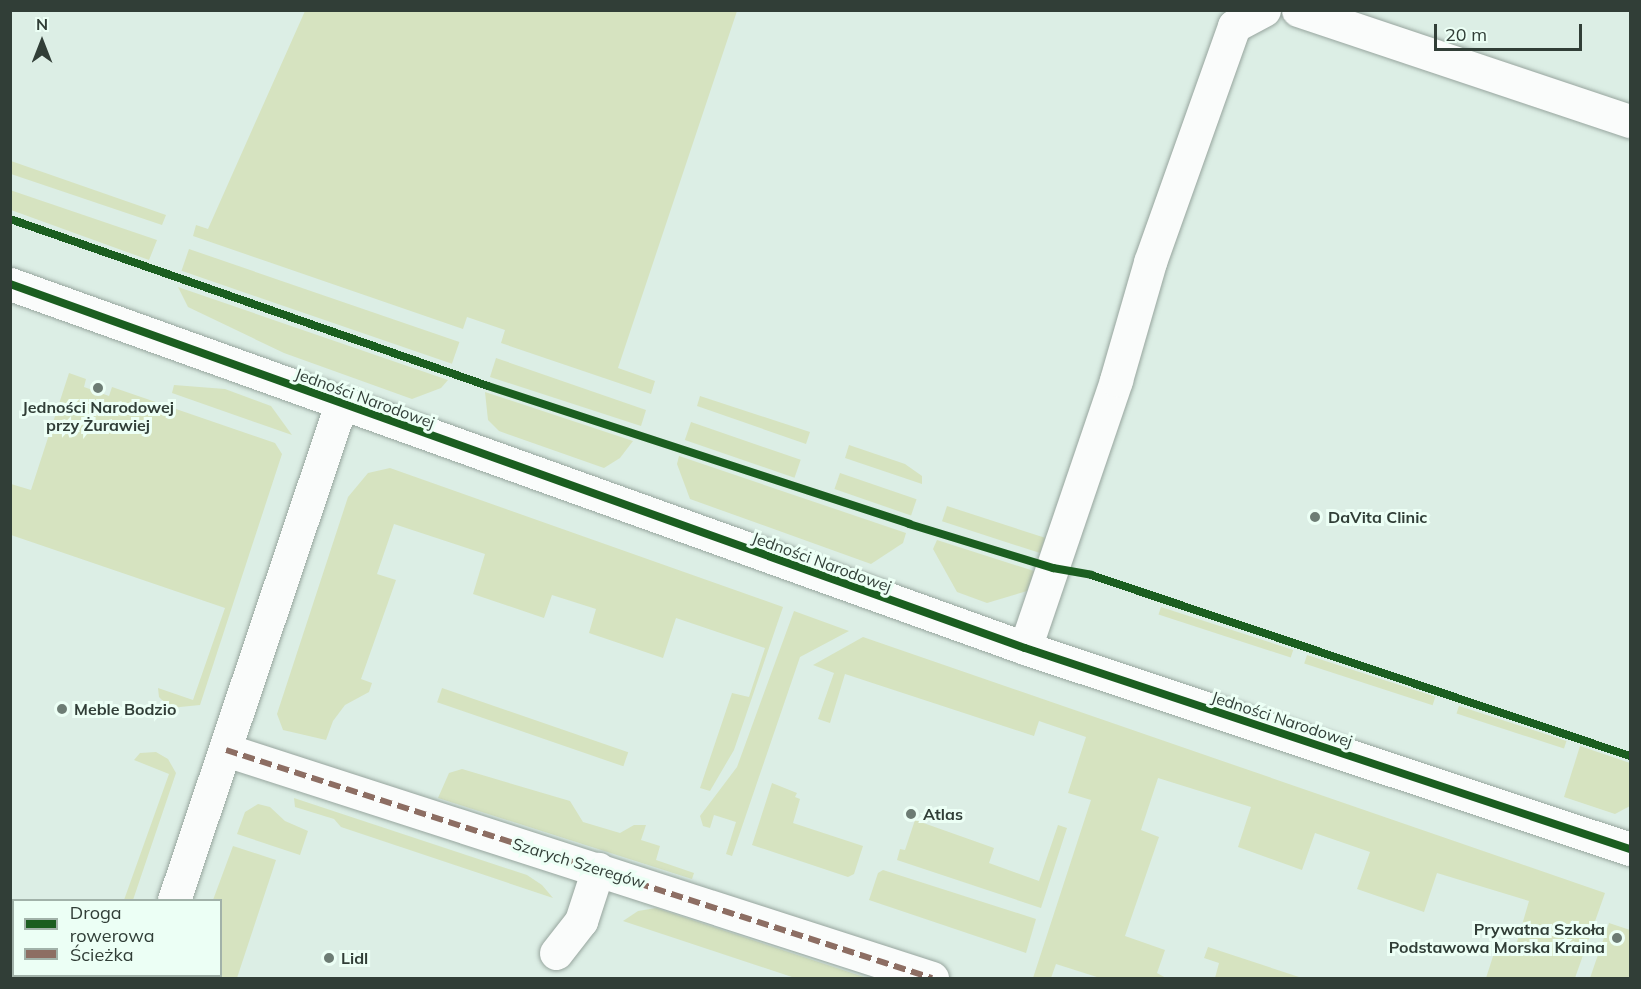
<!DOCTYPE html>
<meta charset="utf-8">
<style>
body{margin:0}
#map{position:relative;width:1641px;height:989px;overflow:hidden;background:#dceee5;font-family:Mulish,sans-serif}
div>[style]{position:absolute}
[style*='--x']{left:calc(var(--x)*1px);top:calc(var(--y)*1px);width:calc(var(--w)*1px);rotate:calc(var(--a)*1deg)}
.green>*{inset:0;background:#d6e3c0;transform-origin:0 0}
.roads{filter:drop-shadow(0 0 2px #97a59e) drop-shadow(0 0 2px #97a59e)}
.minor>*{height:33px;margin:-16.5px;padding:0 16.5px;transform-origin:16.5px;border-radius:16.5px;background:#fafcfb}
.quiet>*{height:6px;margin-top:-3px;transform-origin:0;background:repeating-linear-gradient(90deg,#8d6e63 0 12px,transparent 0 18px)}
.cycleway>*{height:8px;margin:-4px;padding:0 4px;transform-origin:4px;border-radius:4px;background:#1b5e20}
.dots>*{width:16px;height:16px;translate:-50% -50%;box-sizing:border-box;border:3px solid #ecfff5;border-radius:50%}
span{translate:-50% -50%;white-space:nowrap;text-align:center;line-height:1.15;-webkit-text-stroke:6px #ecfff5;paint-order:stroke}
.street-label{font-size:16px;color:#313e37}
.poi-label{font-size:16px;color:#313e37;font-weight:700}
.left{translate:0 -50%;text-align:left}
.right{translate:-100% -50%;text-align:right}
.frame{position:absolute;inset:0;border:12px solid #313e37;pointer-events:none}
.legend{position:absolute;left:12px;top:899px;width:210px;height:78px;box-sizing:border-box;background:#ecfff5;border:2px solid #a1b2a9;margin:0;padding:8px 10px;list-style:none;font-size:18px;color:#313e37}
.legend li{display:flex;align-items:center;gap:12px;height:30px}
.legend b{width:30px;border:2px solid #a1b2a9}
.north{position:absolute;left:12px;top:12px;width:60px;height:60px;-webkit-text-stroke:4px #ecfff5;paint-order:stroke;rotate:0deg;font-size:16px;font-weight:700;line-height:24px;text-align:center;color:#313e37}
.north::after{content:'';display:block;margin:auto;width:21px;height:27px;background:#313e37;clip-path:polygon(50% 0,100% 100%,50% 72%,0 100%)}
.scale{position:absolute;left:1434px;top:24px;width:148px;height:27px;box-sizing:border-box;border:3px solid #313e37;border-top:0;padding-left:8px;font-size:18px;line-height:21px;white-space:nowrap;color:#313e37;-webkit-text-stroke:4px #ecfff5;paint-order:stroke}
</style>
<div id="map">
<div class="green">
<i style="clip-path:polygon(305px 11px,737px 11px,618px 368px,655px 381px,651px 394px,501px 343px,505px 330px,467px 317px,463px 329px,193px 236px,196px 225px,208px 229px)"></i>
<i style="clip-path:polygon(11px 161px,166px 215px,162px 225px,11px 174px)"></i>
<i style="clip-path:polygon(10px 190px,157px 240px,149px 260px,11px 210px)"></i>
<i style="left:189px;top:249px;width:286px;height:23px;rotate:19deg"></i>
<i style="clip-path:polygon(178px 287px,448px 380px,441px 388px,412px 399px,284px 353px,188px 307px)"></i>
<i style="clip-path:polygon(496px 358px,646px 410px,641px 426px,490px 377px)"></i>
<i style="clip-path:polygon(69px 373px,86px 379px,84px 387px,109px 396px,112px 387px,275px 443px,282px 454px,200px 705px,170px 708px,159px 697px,158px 688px,193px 700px,225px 608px,11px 535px,11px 484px,31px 490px)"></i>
<i style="clip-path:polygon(174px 385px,225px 389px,271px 406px,292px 435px,172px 393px)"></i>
<i style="clip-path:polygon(485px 392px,633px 441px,620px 458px,604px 468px,499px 431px,488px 420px)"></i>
<i style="clip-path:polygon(700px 396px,810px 432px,806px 444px,697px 406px)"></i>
<i style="left:691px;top:422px;width:116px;height:19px;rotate:19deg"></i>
<i style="clip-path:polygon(849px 445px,905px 464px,922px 476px,922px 484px,845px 458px)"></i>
<i style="clip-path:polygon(679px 456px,906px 533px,903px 543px,871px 564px,690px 499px,677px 464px)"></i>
<i style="clip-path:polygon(390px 468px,783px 607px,734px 750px,710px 791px,700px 788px,732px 693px,749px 697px,765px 648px,676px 618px,663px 658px,589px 633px,596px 609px,552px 595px,544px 618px,473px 594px,485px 554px,394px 524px,377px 574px,396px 580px,361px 679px,372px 683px,369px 692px,345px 705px,333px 721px,326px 740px,283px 730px,277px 714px,348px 497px,368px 473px)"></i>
<i style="left:840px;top:473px;width:81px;height:17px;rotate:19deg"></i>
<i style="left:947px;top:506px;width:103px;height:16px;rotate:18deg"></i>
<i style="clip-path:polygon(937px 540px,1034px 571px,1027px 591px,987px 603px,957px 592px,933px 549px)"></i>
<i style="left:1161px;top:607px;width:139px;height:8px;rotate:18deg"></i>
<i style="clip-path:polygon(794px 611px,849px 631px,800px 657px,732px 856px,726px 854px,736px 822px,714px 815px,710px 828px,703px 826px,700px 816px,737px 767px)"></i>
<i style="clip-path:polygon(863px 637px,1605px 893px,1575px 978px,1486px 978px,1496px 947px,1514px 952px,1529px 901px,1437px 873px,1424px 912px,1357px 889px,1370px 852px,1315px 833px,1302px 870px,1238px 847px,1251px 807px,1158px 778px,1141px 830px,1159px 837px,1125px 936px,1165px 950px,1157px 973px,1166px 978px,1100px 978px,1056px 964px,1051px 978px,1033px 978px,1091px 800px,1068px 793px,1086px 737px,1039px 721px,1034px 736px,845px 674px,830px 723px,818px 719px,834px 673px,813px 665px)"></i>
<i style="left:1307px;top:655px;width:135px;height:9px;rotate:18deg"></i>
<i style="left:442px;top:688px;width:197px;height:15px;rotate:19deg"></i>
<i style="left:1459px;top:706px;width:113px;height:8px;rotate:18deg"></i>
<i style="clip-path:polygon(1580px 746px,1630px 763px,1630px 806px,1615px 814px,1564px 797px)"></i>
<i style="clip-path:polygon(156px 752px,168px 759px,176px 773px,133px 900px,124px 900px,169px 774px,134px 760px,140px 753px)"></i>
<i style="clip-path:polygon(462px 769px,570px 801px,583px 822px,620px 833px,634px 825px,646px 825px,641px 840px,660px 846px,656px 860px,694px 873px,692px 879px,438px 798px,449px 773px)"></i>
<i style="clip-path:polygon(772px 783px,797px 793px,795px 797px,800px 799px,793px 823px,863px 846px,854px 874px,848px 877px,752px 845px)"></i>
<i style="clip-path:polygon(294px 798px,527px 875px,542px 885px,553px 898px,341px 827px,334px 819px,295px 807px)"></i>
<i style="clip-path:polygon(258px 804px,270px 807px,285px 821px,308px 831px,300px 855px,237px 834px,245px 812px)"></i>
<i style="clip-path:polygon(915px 820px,994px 848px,989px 863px,1039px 881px,1058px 825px,1067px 828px,1041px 908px,897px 860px,900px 849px,905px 850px)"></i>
<i style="clip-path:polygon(233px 846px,276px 860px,237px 978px,204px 978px,220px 976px,220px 900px,213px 900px)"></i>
<i style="clip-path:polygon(883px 870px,1036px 919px,1026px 953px,869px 900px,878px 873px)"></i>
<i style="clip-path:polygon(656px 908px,867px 978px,795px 978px,623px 921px,638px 911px)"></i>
<i style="clip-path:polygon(1609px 923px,1630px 930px,1630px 978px,1590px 978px)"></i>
<i style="clip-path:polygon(1208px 947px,1302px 978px,1215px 978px,1219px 963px,1204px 958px)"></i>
</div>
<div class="roads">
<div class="minor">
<i style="--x:1298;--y:10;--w:350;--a:18.5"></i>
<i style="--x:10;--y:284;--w:1078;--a:19.73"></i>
<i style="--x:1025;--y:648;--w:638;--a:18.38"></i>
<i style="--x:1025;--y:648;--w:283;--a:-71.2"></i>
<i style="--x:1116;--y:380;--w:123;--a:-73.9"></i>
<i style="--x:1150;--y:262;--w:251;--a:-70.4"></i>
<i style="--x:1234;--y:26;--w:34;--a:-28"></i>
<i style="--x:226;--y:750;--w:742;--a:17.9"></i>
<i style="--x:174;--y:900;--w:523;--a:-71.39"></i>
<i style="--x:556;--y:953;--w:41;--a:-52"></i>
<i style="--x:581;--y:921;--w:55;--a:-71.9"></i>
<i style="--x:148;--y:978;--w:2;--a:-63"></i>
</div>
</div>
<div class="quiet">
<i style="--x:226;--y:750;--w:742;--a:17.9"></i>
</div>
<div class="cycleway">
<i style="--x:10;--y:219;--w:506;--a:19.26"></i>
<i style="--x:488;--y:386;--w:443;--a:18.1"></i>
<i style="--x:909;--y:524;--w:151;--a:17"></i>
<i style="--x:1053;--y:568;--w:39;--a:10"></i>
<i style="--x:1091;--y:575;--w:569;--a:18.56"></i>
<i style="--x:10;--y:284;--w:1078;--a:19.73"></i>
<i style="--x:1025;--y:648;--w:638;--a:18.38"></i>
</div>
<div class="dots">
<i style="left:98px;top:388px;background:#6d7c74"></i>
<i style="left:1315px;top:517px;background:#6d7c74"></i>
<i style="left:62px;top:709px;background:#6d7c74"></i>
<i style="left:911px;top:814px;background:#6d7c74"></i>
<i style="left:1617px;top:938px;background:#6d7c74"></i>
<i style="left:329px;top:958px;background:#6d7c74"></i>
</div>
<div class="street-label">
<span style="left:365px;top:398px;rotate:20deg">Jedności Narodowej</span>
<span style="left:822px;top:562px;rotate:20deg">Jedności Narodowej</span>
<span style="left:1282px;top:719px;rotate:18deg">Jedności Narodowej</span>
<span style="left:579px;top:863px;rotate:17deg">Szarych Szeregów</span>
</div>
<div class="poi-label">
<span style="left:98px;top:416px">Jedności Narodowej<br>przy Żurawiej</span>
<span class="left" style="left:1328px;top:517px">DaVita Clinic</span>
<span class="left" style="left:74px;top:709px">Meble Bodzio</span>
<span class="left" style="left:923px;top:814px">Atlas</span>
<span class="right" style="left:1605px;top:938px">Prywatna Szkoła<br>Podstawowa Morska Kraina</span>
<span class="left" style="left:341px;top:958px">Lidl</span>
</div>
<div class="frame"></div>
<ul class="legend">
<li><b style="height:8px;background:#1b5e20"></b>Droga rowerowa</li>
<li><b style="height:8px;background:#8d6e63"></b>Ścieżka</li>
</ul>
<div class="north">N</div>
<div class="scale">20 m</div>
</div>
